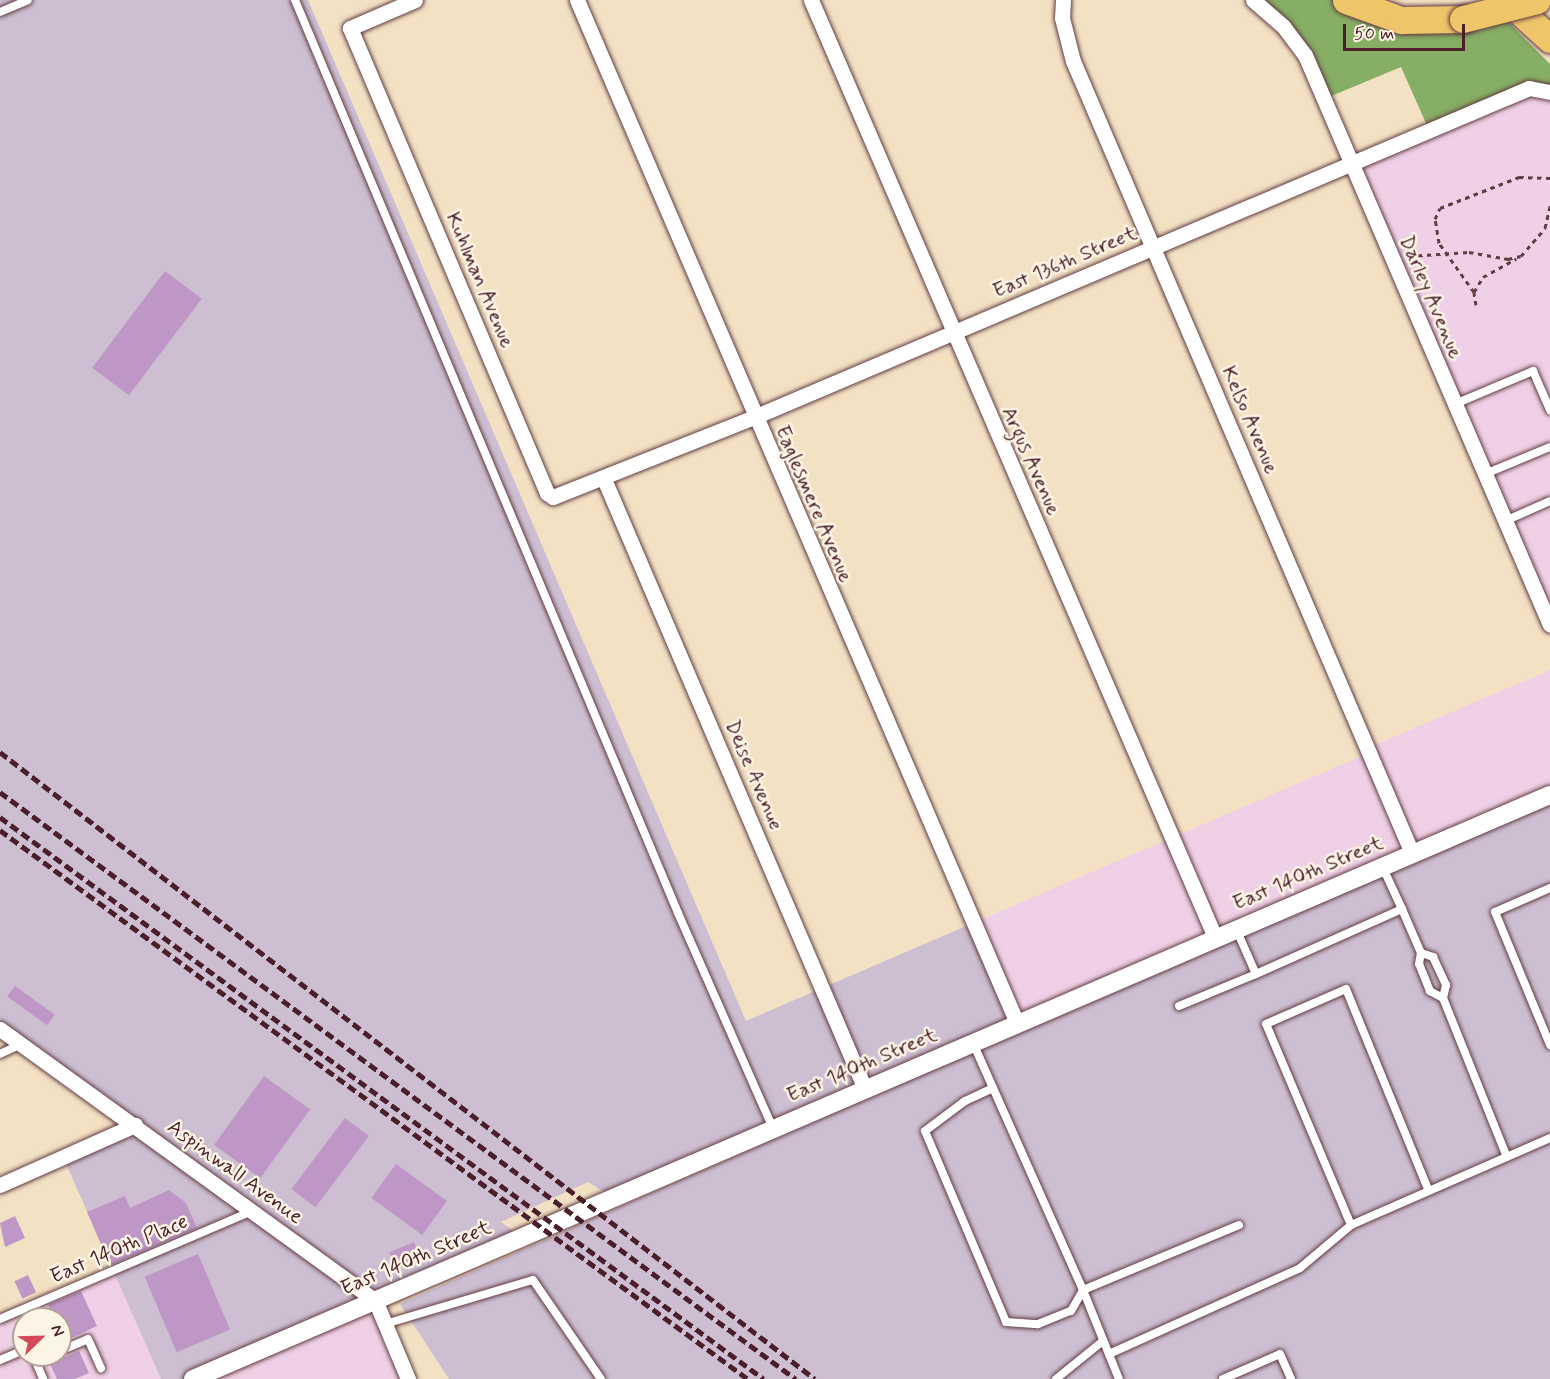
<!DOCTYPE html>
<style>
body{margin:0}
#map{position:relative;width:1550px;height:1379px;overflow:hidden;background:#f3e1c4;font-family:Mynerve,sans-serif}
div>[style]{position:absolute}
[style*='--x']{left:calc(var(--x)*1px);top:calc(var(--y)*1px);width:calc(var(--w)*1px);rotate:calc(var(--a)*1deg)}
.built>*{inset:0;background:#efd0e6}
.industrial>*{inset:0;background:#cdbed2}
.forest>*{inset:0;background:#86ae64}
.building>*{inset:0;background:#bf97c7;transform-origin:0 0}
.path>*{height:3px;margin-top:-1.5px;transform-origin:0;background:repeating-linear-gradient(90deg,#633c42 0 4.5px,transparent 0 9px)}
.roads{filter:drop-shadow(0 0 2px #633c42) drop-shadow(0 0 2px #633c42)}
.service>*{height:8px;margin:-4px;padding:0 4px;transform-origin:4px;border-radius:4px;background:#fff}
.minor>*{height:15px;margin:-7.5px;padding:0 7.5px;transform-origin:7.5px;border-radius:7.5px;background:#fff}
.tertiary>*{height:18px;margin:-9px;padding:0 9px;transform-origin:9px;border-radius:9px;background:#fff}
.motorway>*{height:27px;margin:-13.5px;padding:0 13.5px;transform-origin:13.5px;border-radius:13.5px;background:#eec569}
.rail>*{height:4.5px;margin-top:-2.25px;transform-origin:0;background:repeating-linear-gradient(90deg,#4a1f2b 0 9px,transparent 0 13.5px)}
.bridges{filter:drop-shadow(0 0 2px #633c42) drop-shadow(0 0 2px #633c42)}
.motorway-bridge>*{height:27px;margin:-13.5px;padding:0 13.5px;transform-origin:13.5px;border-radius:13.5px;background:#eec569}
span{translate:-50% -50%;white-space:nowrap;text-align:center;line-height:1.15;-webkit-text-stroke:5px #fcf5e5;paint-order:stroke}
.street-label{font-size:21px;color:#4a1f2b}
.north{position:absolute;left:12px;top:1307px;width:60px;height:60px;box-sizing:border-box;background:#fcf5e5;border:2px solid #b59f9b;border-radius:50%;rotate:67deg;font-size:16px;font-weight:700;line-height:24px;text-align:center;color:#4a1f2b}
.north::after{content:'';display:block;margin:auto;width:21px;height:27px;background:#d1495b;clip-path:polygon(50% 0,100% 100%,50% 72%,0 100%)}
.scale{position:absolute;left:1343px;top:24px;width:122px;height:27px;box-sizing:border-box;border:3px solid #4a1f2b;border-top:0;padding-left:8px;font-size:18px;line-height:21px;white-space:nowrap;color:#4a1f2b;-webkit-text-stroke:4px #fcf5e5;paint-order:stroke}
</style>
<div id="map">
<div class="built">
<i style="clip-path:polygon(1529px 88px,1550px 92px,1550px 625px,1351px 163px)"></i>
<i style="clip-path:polygon(1550px 670px,1550px 795px,1017px 1023px,973px 923px,1369px 753px,1368px 748px)"></i>
<i style="clip-path:polygon(evenodd,113px 1271px,161px 1379px,0 1379px,0 1319px,113px 1271px,24px 1319px,60px 1319px,60px 1355px,24px 1355px,24px 1319px)"></i>
<i style="clip-path:polygon(375px 1300px,408px 1379px,193px 1379px)"></i>
</div>
<div class="industrial">
<i style="clip-path:polygon(0 0,308px 0,746px 1021px,973px 923px,1017px 1023px,612px 1197px,588px 1182px,501px 1222px,522px 1237px,193px 1379px,161px 1379px,63px 1157px,134px 1126px,0 1029px)"></i>
<i style="clip-path:polygon(1550px 796px,1550px 1379px,449px 1379px,400px 1304px)"></i>
</div>
<div class="forest">
<i style="clip-path:polygon(1253px 0,1346px 0,1358px 6px,1496px 10px,1550px 64px,1550px 92px,1544px 88px,1429px 130px,1401px 67px,1324px 99px,1305px 55px)"></i>
</div>
<div class="building">
<i style="left:165px;top:271px;width:46px;height:121px;rotate:37deg"></i>
<i style="left:15px;top:986px;width:49px;height:13px;rotate:36deg"></i>
<i style="left:264px;top:1076px;width:57px;height:85px;rotate:36deg"></i>
<i style="left:345px;top:1118px;width:30px;height:89px;rotate:37deg"></i>
<i style="left:396px;top:1164px;width:63px;height:42px;rotate:36deg"></i>
<i style="clip-path:polygon(169px 1190px,186px 1203px,197px 1228px,110px 1265px,87px 1212px,125px 1196px,130px 1208px)"></i>
<i style="clip-path:polygon(15px 1216px,25px 1238px,5px 1247px,0 1223px)"></i>
<i style="left:414px;top:1242px;width:15px;height:27px;rotate:67deg"></i>
<i style="left:198px;top:1254px;width:82px;height:58px;rotate:67deg"></i>
<i style="left:28px;top:1275px;width:19px;height:15px;rotate:65deg"></i>
<i style="clip-path:polygon(81px 1291px,97px 1326px,60px 1343px,60px 1319px,55px 1319px,48px 1305px)"></i>
<i style="clip-path:polygon(79px 1351px,89px 1373px,75px 1379px,57px 1379px,50px 1364px)"></i>
</div>
<div class="path">
<i style="--x:1409;--y:256;--w:60;--a:-3.8"></i>
<i style="--x:1469;--y:252;--w:40;--a:10"></i>
<i style="--x:1508;--y:259;--w:13;--a:-13"></i>
<i style="--x:1521;--y:256;--w:37;--a:-49"></i>
<i style="--x:1545;--y:228;--w:23;--a:-77"></i>
<i style="--x:1474;--y:292;--w:17;--a:-59"></i>
<i style="--x:1483;--y:277;--w:38;--a:-29"></i>
<i style="--x:1476;--y:305;--w:13;--a:-99"></i>
<i style="--x:1474;--y:292;--w:60;--a:-125.5"></i>
<i style="--x:1439;--y:243;--w:24;--a:-99"></i>
<i style="--x:1435;--y:219;--w:12;--a:-66"></i>
<i style="--x:1440;--y:208;--w:85;--a:-21.4"></i>
<i style="--x:1519;--y:177;--w:31;--a:2"></i>
</div>
<div class="roads">
<div class="service">
<i style="--x:295;--y:0;--w:990;--a:67.24"></i>
<i style="--x:678;--y:913;--w:235;--a:66.2"></i>
<i style="--x:0;--y:12;--w:30;--a:-23"></i>
<i style="--x:1455;--y:404;--w:85;--a:-22.9"></i>
<i style="--x:1533;--y:371;--w:43;--a:66.4"></i>
<i style="--x:1485;--y:474;--w:70;--a:-22.6"></i>
<i style="--x:1505;--y:521;--w:49;--a:-24"></i>
<i style="--x:1550;--y:888;--w:60;--a:156.4"></i>
<i style="--x:1495;--y:912;--w:144;--a:67.5"></i>
<i style="--x:1402;--y:909;--w:48;--a:66.6"></i>
<i style="--x:1237;--y:931;--w:47;--a:66.2"></i>
<i style="--x:1256;--y:974;--w:160;--a:-24"></i>
<i style="--x:1402;--y:909;--w:45;--a:-114.9"></i>
<i style="--x:1421;--y:953;--w:13;--a:18"></i>
<i style="--x:1433;--y:957;--w:31;--a:65"></i>
<i style="--x:1446;--y:985;--w:13;--a:103"></i>
<i style="--x:1443;--y:998;--w:15;--a:-152"></i>
<i style="--x:1430;--y:991;--w:29;--a:-112"></i>
<i style="--x:1419;--y:964;--w:11;--a:-80"></i>
<i style="--x:1443;--y:998;--w:171;--a:68.1"></i>
<i style="--x:1179;--y:1006;--w:83;--a:-22.6"></i>
<i style="--x:973;--y:1043;--w:270;--a:66"></i>
<i style="--x:1083;--y:1290;--w:169;--a:-22.6"></i>
<i style="--x:0;--y:1054;--w:23;--a:-25"></i>
<i style="--x:993;--y:1088;--w:31;--a:155"></i>
<i style="--x:965;--y:1101;--w:50;--a:143.1"></i>
<i style="--x:925;--y:1131;--w:207;--a:67"></i>
<i style="--x:1006;--y:1322;--w:32;--a:4"></i>
<i style="--x:1038;--y:1324;--w:35;--a:-22"></i>
<i style="--x:1071;--y:1311;--w:24;--a:-60"></i>
<i style="--x:1351;--y:1225;--w:218;--a:-112.9"></i>
<i style="--x:1266;--y:1024;--w:87;--a:-23.6"></i>
<i style="--x:1346;--y:989;--w:218;--a:67.7"></i>
<i style="--x:1083;--y:1290;--w:96;--a:68"></i>
<i style="--x:0;--y:1319;--w:274;--a:-23.2"></i>
<i style="--x:385;--y:1324;--w:154;--a:-16.6"></i>
<i style="--x:533;--y:1280;--w:120;--a:55.5"></i>
<i style="--x:60;--y:1351;--w:30;--a:-23"></i>
<i style="--x:88;--y:1339;--w:32;--a:66"></i>
<i style="--x:1109;--y:1354;--w:209;--a:-24.2"></i>
<i style="--x:1300;--y:1268;--w:67;--a:-40.1"></i>
<i style="--x:1351;--y:1225;--w:217;--a:-23.6"></i>
<i style="--x:33;--y:1355;--w:26;--a:67"></i>
<i style="--x:0;--y:1360;--w:26;--a:-23"></i>
<i style="--x:36;--y:1362;--w:17;--a:-25"></i>
<i style="--x:1056;--y:1379;--w:60;--a:-39"></i>
<i style="--x:1223;--y:1379;--w:62;--a:-23.7"></i>
<i style="--x:1280;--y:1354;--w:27;--a:66"></i>
</div>
<div class="minor">
<i style="--x:415;--y:0;--w:71;--a:156.7"></i>
<i style="--x:350;--y:28;--w:505;--a:67.04"></i>
<i style="--x:547;--y:493;--w:7;--a:34"></i>
<i style="--x:553;--y:497;--w:216;--a:-21.7"></i>
<i style="--x:754;--y:417;--w:842;--a:-23"></i>
<i style="--x:1529;--y:88;--w:21;--a:11"></i>
<i style="--x:577;--y:0;--w:1114;--a:66.73"></i>
<i style="--x:811;--y:0;--w:1020;--a:66.68"></i>
<i style="--x:1063;--y:0;--w:18;--a:93"></i>
<i style="--x:1062;--y:18;--w:44;--a:75.7"></i>
<i style="--x:1073;--y:61;--w:862;--a:66.83"></i>
<i style="--x:1253;--y:0;--w:40;--a:41"></i>
<i style="--x:1283;--y:26;--w:36;--a:53"></i>
<i style="--x:1305;--y:55;--w:620;--a:66.74"></i>
<i style="--x:604;--y:479;--w:663;--a:66.84"></i>
<i style="--x:0;--y:1029;--w:463;--a:35.9"></i>
<i style="--x:375;--y:1300;--w:86;--a:67.3"></i>
<i style="--x:0;--y:1185;--w:148;--a:-24"></i>
</div>
<div class="tertiary">
<i style="--x:193;--y:1379;--w:1477;--a:-23.29"></i>
</div>
<div class="motorway">
<i style="--x:1346;--y:0;--w:59;--a:20"></i>
<i style="--x:1401;--y:20;--w:62;--a:-0.9"></i>
<i style="--x:1507;--y:0;--w:58;--a:42.2"></i>
</div>
</div>
<div class="rail">
<i style="--x:0;--y:752;--w:1028;--a:37.57"></i>
<i style="--x:0;--y:792;--w:989;--a:36.41"></i>
<i style="--x:0;--y:817;--w:948;--a:36.34"></i>
<i style="--x:0;--y:830;--w:928;--a:36.28"></i>
</div>
<div class="bridges">
<div class="motorway-bridge">
<i style="--x:1463;--y:19;--w:76;--a:-14.4"></i>
</div>
</div>
<div class="street-label">
<span style="left:1065px;top:262px;rotate:-23deg">East 136th Street</span>
<span style="left:480px;top:280px;rotate:67deg">Kuhlman Avenue</span>
<span style="left:1431px;top:297px;rotate:67deg">Darley Avenue</span>
<span style="left:1250px;top:420px;rotate:67deg">Kelso Avenue</span>
<span style="left:1031px;top:461px;rotate:66deg">Argus Avenue</span>
<span style="left:814px;top:504px;rotate:67deg">Eaglesmere Avenue</span>
<span style="left:754px;top:775px;rotate:67deg">Deise Avenue</span>
<span style="left:1308px;top:873px;rotate:-23deg">East 140th Street</span>
<span style="left:862px;top:1065px;rotate:-23deg">East 140th Street</span>
<span style="left:235px;top:1172px;rotate:36deg">Aspinwall Avenue</span>
<span style="left:119px;top:1249px;rotate:-23deg">East 140th Place</span>
<span style="left:416px;top:1258px;rotate:-23deg">East 140th Street</span>
</div>
<div class="north">N</div>
<div class="scale">50 m</div>
</div>
